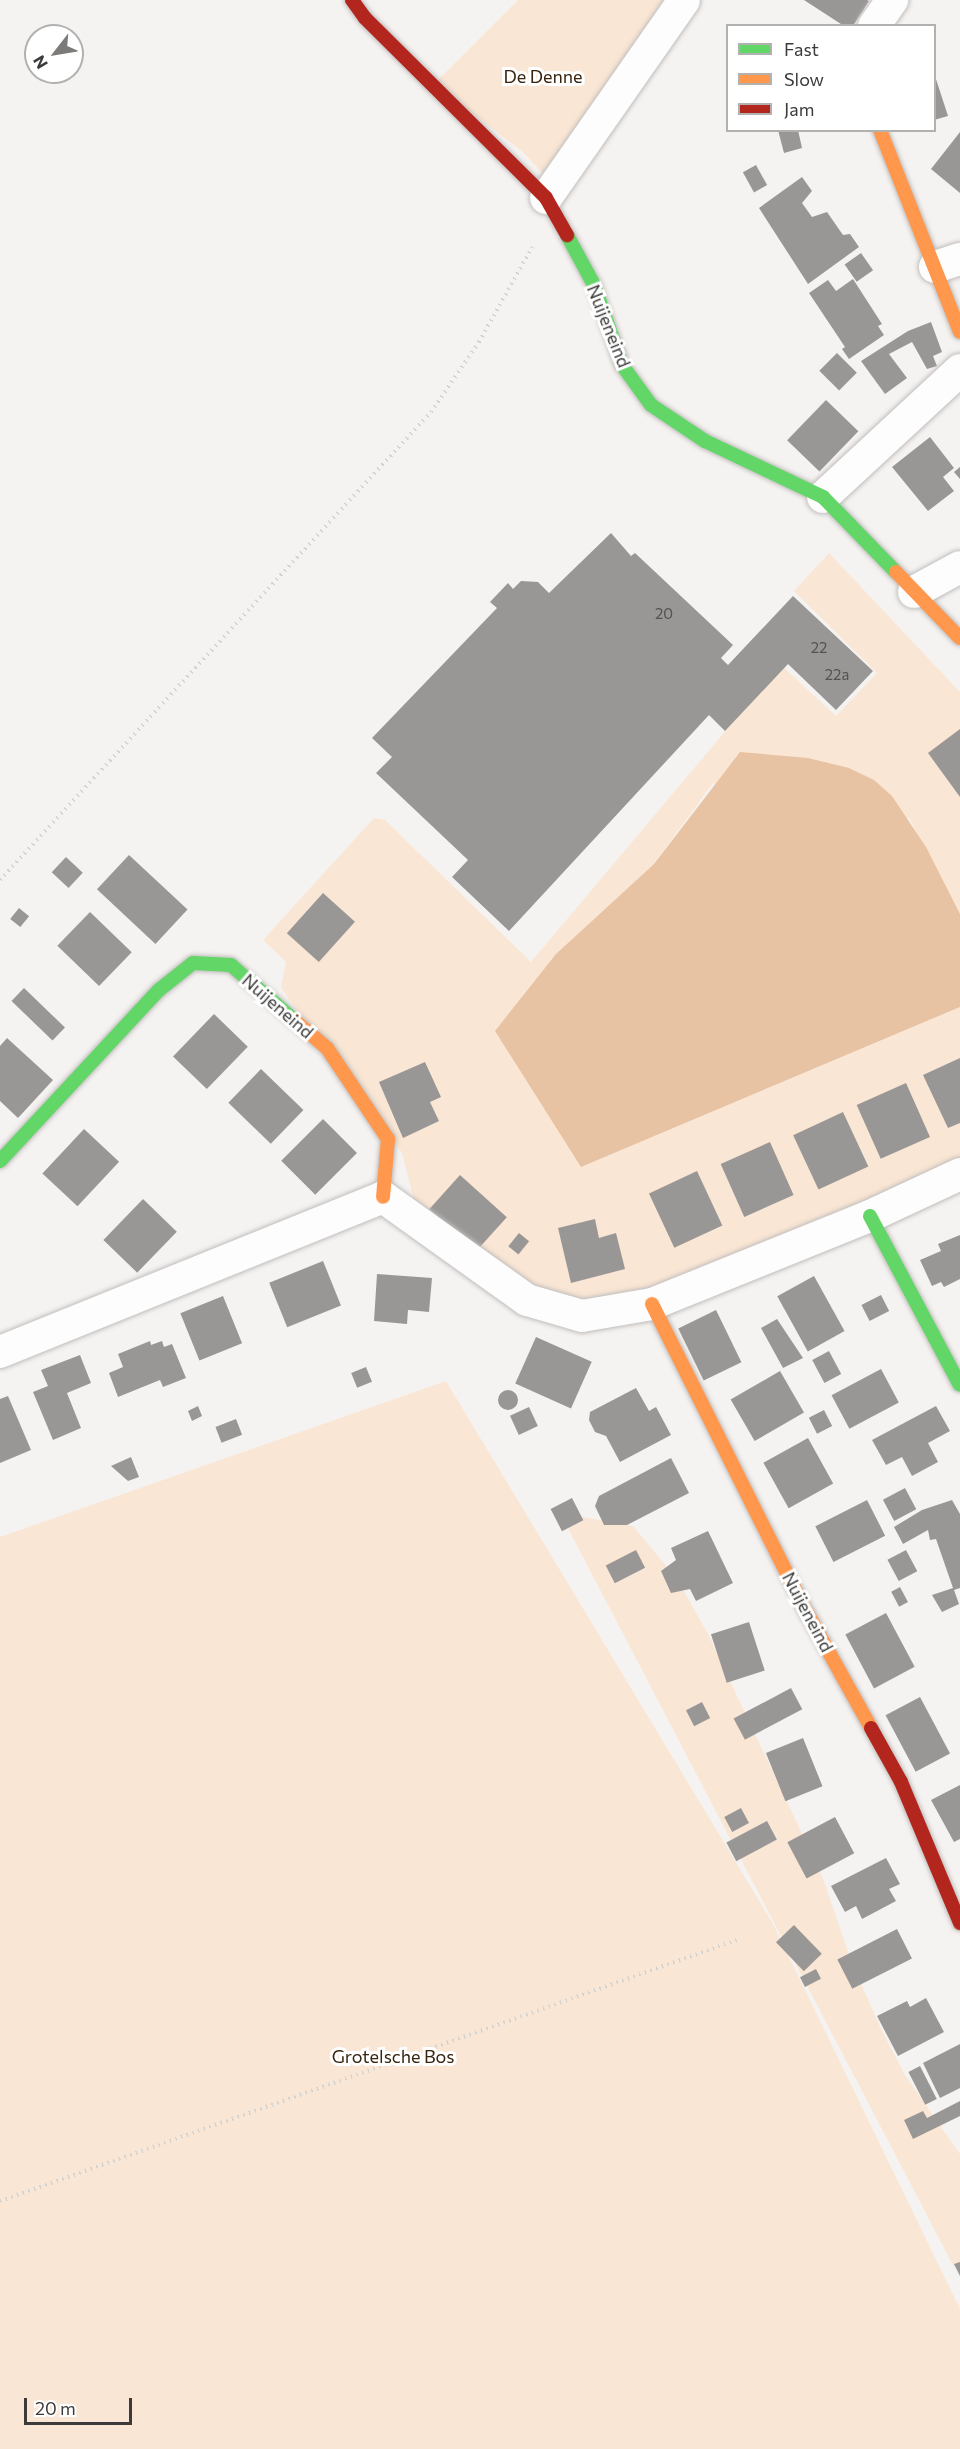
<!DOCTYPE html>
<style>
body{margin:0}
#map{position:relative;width:960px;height:2449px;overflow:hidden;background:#f5f3f1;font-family:Commissioner,sans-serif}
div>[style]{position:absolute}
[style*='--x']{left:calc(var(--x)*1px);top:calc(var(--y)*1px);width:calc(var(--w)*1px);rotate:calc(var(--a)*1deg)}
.green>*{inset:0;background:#fae6d4}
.water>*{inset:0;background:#e8c3a3}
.building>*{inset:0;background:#999796;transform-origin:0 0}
.round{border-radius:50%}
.path>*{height:4px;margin-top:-2px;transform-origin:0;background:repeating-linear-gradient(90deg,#d3d3d2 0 1.5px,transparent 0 6px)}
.roads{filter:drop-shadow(0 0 2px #c0bebd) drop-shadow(0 0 2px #c0bebd)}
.street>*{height:32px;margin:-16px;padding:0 16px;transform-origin:16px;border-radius:16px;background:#fefdfd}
.fast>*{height:14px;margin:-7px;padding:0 7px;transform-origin:7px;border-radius:7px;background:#63d668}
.slow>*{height:14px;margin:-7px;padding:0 7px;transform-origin:7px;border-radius:7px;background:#ff974d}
.jam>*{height:14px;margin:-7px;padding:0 7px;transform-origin:7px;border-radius:7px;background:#b3261e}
span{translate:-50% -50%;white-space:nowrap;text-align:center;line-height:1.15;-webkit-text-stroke:6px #fff;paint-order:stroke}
.number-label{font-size:15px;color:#535251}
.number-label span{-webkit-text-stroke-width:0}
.park-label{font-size:18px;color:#39240f}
.street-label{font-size:18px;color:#3c3b3a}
.legend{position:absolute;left:726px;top:24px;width:210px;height:108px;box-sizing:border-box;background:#fff;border:2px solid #b1b1b0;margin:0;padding:8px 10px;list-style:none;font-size:18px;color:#3c3b3a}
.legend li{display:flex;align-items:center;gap:12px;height:30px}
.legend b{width:30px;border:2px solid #b1b1b0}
.north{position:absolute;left:24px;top:24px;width:60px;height:60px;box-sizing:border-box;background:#fff;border:2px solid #b1b1b0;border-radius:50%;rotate:239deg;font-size:16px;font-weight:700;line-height:24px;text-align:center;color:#3c3b3a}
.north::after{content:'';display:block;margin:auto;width:21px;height:27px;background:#7d7b7a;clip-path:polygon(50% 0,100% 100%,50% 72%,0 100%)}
.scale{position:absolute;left:24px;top:2398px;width:108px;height:27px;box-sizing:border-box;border:3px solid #3c3b3a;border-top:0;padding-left:8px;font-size:18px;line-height:21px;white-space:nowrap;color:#3c3b3a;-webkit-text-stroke:4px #fff;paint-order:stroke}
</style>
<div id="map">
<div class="green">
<i style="clip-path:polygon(518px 0,680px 0,556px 188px,523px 152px,434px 84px)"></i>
<i style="clip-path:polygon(829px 553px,960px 692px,960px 914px,909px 818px,713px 783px,654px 864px,556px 954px,581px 1167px,960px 1007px,960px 1169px,636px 1307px,552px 1302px,415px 1204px,402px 1153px,281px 988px,286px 962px,263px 940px,374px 818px,385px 820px,531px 962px,781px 665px,836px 716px,877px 673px,794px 591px)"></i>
<i style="clip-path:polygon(446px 1381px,773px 1924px,960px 2309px,960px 2449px,0 2449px,0 1537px)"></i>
<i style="clip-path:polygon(560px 1513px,633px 1526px,677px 1579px,708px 1634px,822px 1876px,852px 1963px,881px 2029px,905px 2075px,960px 2154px,960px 2264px,954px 2267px)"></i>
</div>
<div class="water">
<i style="clip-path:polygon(740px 752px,808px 758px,849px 768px,874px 780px,892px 796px,926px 847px,960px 914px,960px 1007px,581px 1167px,495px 1031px,556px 954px,654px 864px)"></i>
</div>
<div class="building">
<i style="clip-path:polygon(804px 0,867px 0,869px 1px,853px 26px,844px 26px)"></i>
<i style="clip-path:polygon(934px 73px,948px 116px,934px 120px)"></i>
<i style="clip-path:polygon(778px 130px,798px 130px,802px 148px,784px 153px)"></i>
<i style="clip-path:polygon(960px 132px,960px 193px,931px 169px)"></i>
<i style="left:756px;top:165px;width:23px;height:15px;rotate:61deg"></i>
<i style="clip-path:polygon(802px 177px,812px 191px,802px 203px,812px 217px,827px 212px,843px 235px,850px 234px,859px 247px,808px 284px,759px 208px)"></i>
<i style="left:861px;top:253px;width:21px;height:20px;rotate:55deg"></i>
<i style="clip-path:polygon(853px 279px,882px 324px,878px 326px,884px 335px,849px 359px,842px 349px,845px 347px,809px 293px,828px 280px,836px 291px)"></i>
<i style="clip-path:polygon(931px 322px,942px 352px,933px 356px,937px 366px,927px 369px,912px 342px,889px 354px,907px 378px,885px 394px,861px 361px,908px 331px)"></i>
<i style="left:837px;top:353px;width:28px;height:25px;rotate:45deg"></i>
<i style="left:826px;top:400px;width:45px;height:56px;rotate:44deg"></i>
<i style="clip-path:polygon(930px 437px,954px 468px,943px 477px,954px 491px,928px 511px,892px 467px)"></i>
<i style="clip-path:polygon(960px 467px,960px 479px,954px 472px)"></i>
<i style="clip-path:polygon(611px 533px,631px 556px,635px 553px,733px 645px,721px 658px,728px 665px,793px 596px,873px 671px,836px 710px,788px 664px,725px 731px,709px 715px,509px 931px,452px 877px,468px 860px,376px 773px,392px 757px,372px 738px,497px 608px,490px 602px,508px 583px,513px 589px,521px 581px,538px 582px,549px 593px)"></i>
<i style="clip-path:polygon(960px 729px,960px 797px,928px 753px)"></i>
<i style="left:129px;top:855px;width:80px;height:47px;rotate:43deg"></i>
<i style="left:66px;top:857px;width:23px;height:21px;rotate:43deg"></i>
<i style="left:323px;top:893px;width:43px;height:54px;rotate:42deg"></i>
<i style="left:19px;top:908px;width:13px;height:14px;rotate:39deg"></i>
<i style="left:90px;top:912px;width:58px;height:47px;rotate:44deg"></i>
<i style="left:24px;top:988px;width:57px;height:18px;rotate:44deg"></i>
<i style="left:214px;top:1014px;width:47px;height:59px;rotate:44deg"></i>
<i style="clip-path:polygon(7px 1038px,53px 1080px,18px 1118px,0 1101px,0 1046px)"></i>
<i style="clip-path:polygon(960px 1058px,960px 1123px,948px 1128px,923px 1075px)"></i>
<i style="clip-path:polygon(425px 1062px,441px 1097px,430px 1102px,439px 1121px,403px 1138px,379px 1082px)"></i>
<i style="left:261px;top:1069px;width:59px;height:47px;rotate:44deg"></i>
<i style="left:906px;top:1083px;width:59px;height:54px;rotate:66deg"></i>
<i style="left:843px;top:1112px;width:60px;height:55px;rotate:65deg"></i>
<i style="left:323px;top:1119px;width:48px;height:59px;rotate:45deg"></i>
<i style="left:84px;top:1129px;width:48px;height:61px;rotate:43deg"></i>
<i style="left:770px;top:1142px;width:58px;height:54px;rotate:66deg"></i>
<i style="left:697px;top:1171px;width:60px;height:53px;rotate:65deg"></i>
<i style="left:460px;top:1175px;width:63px;height:46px;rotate:42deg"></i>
<i style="left:143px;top:1199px;width:47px;height:57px;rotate:44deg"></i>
<i style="clip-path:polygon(595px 1219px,599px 1238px,616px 1233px,625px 1269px,571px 1283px,558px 1228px)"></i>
<i style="left:519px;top:1233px;width:13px;height:17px;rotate:39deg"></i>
<i style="clip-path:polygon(960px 1235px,960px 1279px,944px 1287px,941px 1282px,932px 1286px,920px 1260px,941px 1251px,938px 1244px)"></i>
<i style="left:323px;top:1261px;width:48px;height:58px;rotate:68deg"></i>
<i style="clip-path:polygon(377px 1274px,432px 1278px,429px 1312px,408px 1310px,407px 1324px,374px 1321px)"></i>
<i style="left:814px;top:1276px;width:63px;height:42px;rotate:61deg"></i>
<i style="left:881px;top:1295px;width:18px;height:22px;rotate:63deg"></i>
<i style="left:223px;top:1296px;width:51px;height:46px;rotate:68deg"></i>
<i style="left:716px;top:1310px;width:58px;height:42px;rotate:64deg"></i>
<i style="clip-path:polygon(777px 1319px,803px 1358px,783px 1368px,761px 1328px)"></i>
<i style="left:536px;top:1337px;width:61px;height:51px;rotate:24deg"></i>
<i style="clip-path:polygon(150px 1341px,151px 1345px,162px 1341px,164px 1347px,172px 1344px,186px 1378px,163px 1387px,160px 1380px,118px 1397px,109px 1373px,123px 1367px,118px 1354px)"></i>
<i style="left:829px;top:1351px;width:26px;height:19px;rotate:62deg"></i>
<i style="clip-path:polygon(80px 1355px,91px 1383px,67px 1393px,81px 1428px,53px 1440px,33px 1392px,48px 1386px,41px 1370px)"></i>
<i style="left:366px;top:1367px;width:16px;height:16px;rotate:68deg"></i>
<i style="left:881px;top:1369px;width:38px;height:56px;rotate:62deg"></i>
<i style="left:780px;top:1371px;width:48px;height:57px;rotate:60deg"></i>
<i style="clip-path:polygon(636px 1388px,649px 1411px,656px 1407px,671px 1435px,620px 1462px,606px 1436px,595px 1432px,589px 1420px,590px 1412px)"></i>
<i class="round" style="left:498px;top:1390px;width:20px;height:20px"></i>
<i style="clip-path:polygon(8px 1396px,31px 1450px,0 1463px,0 1399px)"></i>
<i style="clip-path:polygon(198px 1406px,202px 1416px,192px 1421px,188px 1411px)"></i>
<i style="clip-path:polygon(936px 1406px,950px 1431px,928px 1443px,938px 1462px,912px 1476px,902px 1457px,886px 1465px,872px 1440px)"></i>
<i style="left:529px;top:1407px;width:21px;height:21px;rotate:65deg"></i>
<i style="left:824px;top:1410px;width:18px;height:17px;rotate:63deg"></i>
<i style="left:236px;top:1419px;width:17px;height:22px;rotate:69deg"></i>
<i style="left:808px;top:1438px;width:52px;height:51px;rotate:61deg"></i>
<i style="clip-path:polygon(131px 1457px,139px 1477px,128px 1481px,111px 1466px)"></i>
<i style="clip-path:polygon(671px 1458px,689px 1493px,627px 1525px,604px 1525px,595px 1506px,599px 1496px)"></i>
<i style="left:905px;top:1488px;width:24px;height:25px;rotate:62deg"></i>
<i style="left:572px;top:1498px;width:25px;height:24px;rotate:63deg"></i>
<i style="left:867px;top:1500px;width:40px;height:58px;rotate:63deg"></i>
<i style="clip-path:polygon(952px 1500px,960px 1514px,960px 1588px,954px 1590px,959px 1604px,942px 1612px,932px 1595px,953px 1588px,936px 1539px,930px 1540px,928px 1530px,903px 1544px,894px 1527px,922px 1510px)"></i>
<i style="clip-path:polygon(708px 1531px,733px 1583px,696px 1601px,690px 1589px,671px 1593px,661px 1571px,676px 1560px,671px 1548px)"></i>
<i style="left:636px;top:1550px;width:20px;height:34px;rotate:63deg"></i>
<i style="left:906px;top:1550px;width:24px;height:21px;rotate:62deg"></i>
<i style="left:900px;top:1587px;width:17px;height:10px;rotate:62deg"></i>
<i style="left:886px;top:1613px;width:61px;height:46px;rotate:62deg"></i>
<i style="left:749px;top:1622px;width:51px;height:40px;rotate:72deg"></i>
<i style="left:791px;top:1688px;width:24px;height:65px;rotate:62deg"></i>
<i style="left:920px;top:1697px;width:64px;height:39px;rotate:62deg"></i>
<i style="left:702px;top:1702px;width:18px;height:18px;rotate:63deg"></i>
<i style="left:803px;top:1738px;width:52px;height:40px;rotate:68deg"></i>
<i style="clip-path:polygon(960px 1785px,960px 1839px,954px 1842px,931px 1800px)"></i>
<i style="left:741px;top:1808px;width:17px;height:19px;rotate:62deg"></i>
<i style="left:835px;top:1817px;width:41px;height:54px;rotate:62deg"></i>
<i style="left:767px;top:1821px;width:21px;height:46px;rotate:62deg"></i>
<i style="clip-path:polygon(886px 1858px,900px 1884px,889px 1889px,896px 1901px,862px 1919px,856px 1906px,845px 1912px,831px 1886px)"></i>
<i style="left:794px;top:1925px;width:40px;height:25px;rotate:46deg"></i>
<i style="left:897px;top:1929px;width:33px;height:67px;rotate:63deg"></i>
<i style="left:816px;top:1969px;width:11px;height:18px;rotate:63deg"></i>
<i style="clip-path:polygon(926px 1998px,944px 2032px,898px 2056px,877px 2016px,907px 2001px,910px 2007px)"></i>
<i style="clip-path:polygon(960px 2044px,960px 2088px,940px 2098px,923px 2063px)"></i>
<i style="left:920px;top:2066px;width:37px;height:13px;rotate:63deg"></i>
<i style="clip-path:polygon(960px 2101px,960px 2116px,913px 2139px,904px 2120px,923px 2111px,927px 2118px)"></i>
<i style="clip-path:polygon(960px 2262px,960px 2276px,954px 2264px)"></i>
</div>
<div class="path">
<i style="--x:0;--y:880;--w:636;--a:-47.36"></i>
<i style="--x:431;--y:412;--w:85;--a:-55.6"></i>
<i style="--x:479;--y:342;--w:109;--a:-60.8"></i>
<i style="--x:0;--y:2201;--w:785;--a:-19.5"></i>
</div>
<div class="roads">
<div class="street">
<i style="--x:874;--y:26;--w:32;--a:-55"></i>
<i style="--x:546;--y:198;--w:241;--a:-55.1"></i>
<i style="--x:935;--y:267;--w:26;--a:-18"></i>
<i style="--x:823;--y:497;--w:187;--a:-42.8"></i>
<i style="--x:914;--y:592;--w:52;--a:-28.5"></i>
<i style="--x:0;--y:1352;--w:413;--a:-22"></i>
<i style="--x:383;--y:1197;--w:177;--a:35.6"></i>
<i style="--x:527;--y:1300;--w:57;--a:16.2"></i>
<i style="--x:582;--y:1316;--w:71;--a:-9.7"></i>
<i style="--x:652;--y:1304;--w:235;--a:-22"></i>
<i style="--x:870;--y:1216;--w:99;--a:-25"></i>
</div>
<div class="fast">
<i style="--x:567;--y:235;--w:57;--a:61.6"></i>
<i style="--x:594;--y:285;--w:85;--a:70.7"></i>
<i style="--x:622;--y:365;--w:49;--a:54.1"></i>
<i style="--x:651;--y:405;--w:65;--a:33.7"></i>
<i style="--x:705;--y:441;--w:131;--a:25.4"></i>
<i style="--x:823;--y:497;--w:105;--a:45.8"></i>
<i style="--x:0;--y:1161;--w:233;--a:-47.1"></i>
<i style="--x:159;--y:990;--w:43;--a:-38.5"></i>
<i style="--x:193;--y:963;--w:38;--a:3"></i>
<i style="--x:231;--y:965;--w:84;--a:41.1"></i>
<i style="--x:870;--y:1216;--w:191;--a:62"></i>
</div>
<div class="slow">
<i style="--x:880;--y:130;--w:217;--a:68.4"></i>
<i style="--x:896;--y:572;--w:92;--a:45.9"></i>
<i style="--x:294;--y:1020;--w:43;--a:40.3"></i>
<i style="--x:327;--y:1048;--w:110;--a:56.2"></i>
<i style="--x:388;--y:1139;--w:58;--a:94.9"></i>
<i style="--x:652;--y:1304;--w:343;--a:63.4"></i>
<i style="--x:806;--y:1611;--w:134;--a:60.9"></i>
</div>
<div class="jam">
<i style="--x:352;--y:0;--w:22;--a:54"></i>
<i style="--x:365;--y:18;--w:255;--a:44.8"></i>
<i style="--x:546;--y:198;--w:43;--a:60.4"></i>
<i style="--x:871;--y:1728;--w:62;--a:60.9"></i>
<i style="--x:901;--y:1782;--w:153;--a:67.3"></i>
</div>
</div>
<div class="number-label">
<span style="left:664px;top:614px">20</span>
<span style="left:819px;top:648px">22</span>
<span style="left:837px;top:675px">22a</span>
</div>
<div class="park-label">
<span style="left:543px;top:76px">De Denne</span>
<span style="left:393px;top:2056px">Grotelsche Bos</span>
</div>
<div class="street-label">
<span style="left:609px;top:326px;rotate:68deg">Nuijeneind</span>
<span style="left:278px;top:1006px;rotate:41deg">Nuijeneind</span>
<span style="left:808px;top:1612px;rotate:62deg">Nuijeneind</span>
</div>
<ul class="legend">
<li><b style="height:8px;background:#63d668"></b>Fast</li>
<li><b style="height:8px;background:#ff974d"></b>Slow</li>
<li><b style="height:8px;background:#b3261e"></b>Jam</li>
</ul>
<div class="north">N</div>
<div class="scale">20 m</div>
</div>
